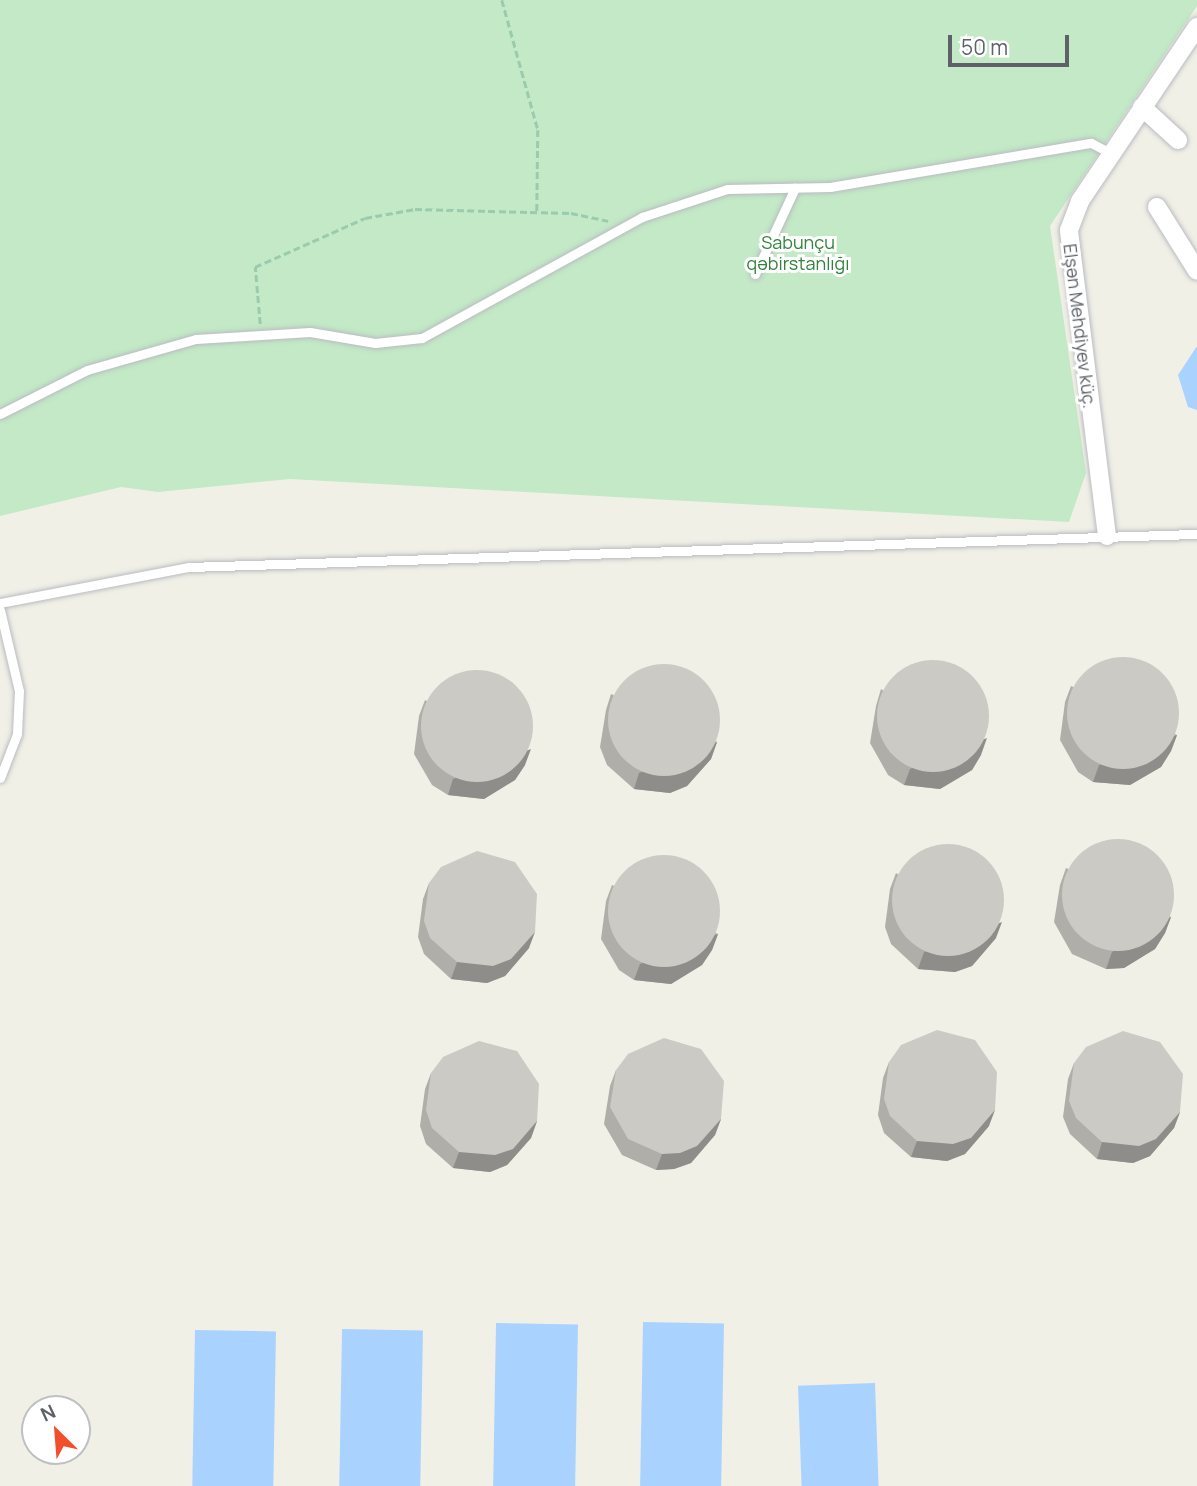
<!DOCTYPE html>
<meta charset="utf-8">
<style>
body{margin:0}
#map{position:relative;width:1197px;height:1486px;overflow:hidden;background:#f1f0e7;font-family:Manrope,sans-serif}
div>[style]{position:absolute}
[style*='--x']{left:calc(var(--x)*1px);top:calc(var(--y)*1px);width:calc(var(--w)*1px);rotate:calc(var(--a)*1deg)}
.green>*{inset:0;background:#c3e9c6}
.water>*{inset:0;background:#a9d2ff;transform-origin:0 0}
.path>*{height:2.5px;margin-top:-1.25px;transform-origin:0;background:repeating-linear-gradient(90deg,#9bcbae 0 7px,transparent 0 10.5px)}
.roads{filter:drop-shadow(0 0 2px #b9bcc1) drop-shadow(0 0 2px #b9bcc1)}
.lane>*{height:9px;margin:-4.5px;padding:0 4.5px;transform-origin:4.5px;border-radius:4.5px;background:#fff}
.street>*{height:18px;margin:-9px;padding:0 9px;transform-origin:9px;border-radius:9px;background:#fff}
.wall>*{inset:0;background:#afaea9}
.shaded-wall>*{inset:0;background:#8f8d89}
.building>*{inset:0;background:#cccac4}
.round{border-radius:50%}
span{translate:-50% -50%;white-space:nowrap;text-align:center;line-height:1.15;-webkit-text-stroke:6px #fff;paint-order:stroke}
.park-label{font-size:18px;color:#30843c}
.street-label{font-size:18px;color:#5e6268}
.north{position:absolute;left:21px;top:1395px;width:70px;height:70px;box-sizing:border-box;background:#fff;border:2px solid #bfc0c3;border-radius:50%;rotate:335deg;font-size:19px;font-weight:700;line-height:28px;text-align:center;color:#5e6268}
.north::after{content:'';display:block;margin:auto;width:24px;height:32px;background:#f24e2c;clip-path:polygon(50% 0,100% 100%,50% 72%,0 100%)}
.scale{position:absolute;left:948px;top:35px;width:121px;height:32px;box-sizing:border-box;border:4px solid #5e6268;border-top:0;padding-left:9px;font-size:21px;line-height:24px;white-space:nowrap;color:#5e6268;-webkit-text-stroke:5px #fff;paint-order:stroke}
</style>
<div id="map">
<div class="green">
<i style="clip-path:polygon(0 0,1197px 0,1197px 6px,1050px 226px,1086px 473px,1069px 522px,290px 479px,158px 492px,121px 487px,0 516px)"></i>
</div>
<div class="water">
<i style="clip-path:polygon(1197px 346px,1197px 410px,1188px 407px,1178px 375px)"></i>
<i style="left:643px;top:1322px;width:81px;height:164px;rotate:1deg"></i>
<i style="left:496px;top:1323px;width:82px;height:163px;rotate:1deg"></i>
<i style="left:342px;top:1329px;width:81px;height:157px;rotate:1deg"></i>
<i style="left:195px;top:1330px;width:81px;height:156px;rotate:1deg"></i>
<i style="left:875px;top:1383px;width:103px;height:77px;rotate:88deg"></i>
</div>
<div class="path">
<i style="--x:502;--y:0;--w:135;--a:74.5"></i>
<i style="--x:538;--y:130;--w:82;--a:90.7"></i>
<i style="--x:260;--y:324;--w:57;--a:-95"></i>
<i style="--x:255;--y:267;--w:120;--a:-24"></i>
<i style="--x:365;--y:218;--w:51;--a:-10.2"></i>
<i style="--x:415;--y:209;--w:156;--a:1.5"></i>
<i style="--x:571;--y:213;--w:38;--a:12"></i>
</div>
<div class="roads">
<div class="lane">
<i style="--x:755;--y:274;--w:95;--a:-65.1"></i>
<i style="--x:0;--y:414;--w:97;--a:-26.8"></i>
<i style="--x:87;--y:370;--w:113;--a:-15.9"></i>
<i style="--x:196;--y:339;--w:114;--a:-3.5"></i>
<i style="--x:310;--y:332;--w:66;--a:9.6"></i>
<i style="--x:375;--y:343;--w:47;--a:-6.1"></i>
<i style="--x:422;--y:338;--w:251;--a:-28.8"></i>
<i style="--x:642;--y:217;--w:89;--a:-18.2"></i>
<i style="--x:727;--y:189;--w:103;--a:-1.1"></i>
<i style="--x:830;--y:187;--w:265;--a:-9.6"></i>
<i style="--x:1091;--y:143;--w:22;--a:27"></i>
<i style="--x:0;--y:603;--w:192;--a:-10.8"></i>
<i style="--x:189;--y:567;--w:1009;--a:-1.88"></i>
<i style="--x:0;--y:610;--w:83;--a:76.8"></i>
<i style="--x:19;--y:691;--w:43;--a:92.7"></i>
<i style="--x:17;--y:734;--w:47;--a:111.1"></i>
</div>
<div class="street">
<i style="--x:1142;--y:107;--w:49;--a:42.5"></i>
<i style="--x:1157;--y:207;--w:75;--a:58"></i>
<i style="--x:1107;--y:536;--w:308;--a:-97.1"></i>
<i style="--x:1069;--y:230;--w:31;--a:-69"></i>
<i style="--x:1080;--y:201;--w:210;--a:-56.1"></i>
</div>
</div>
<div class="wall">
<i style="clip-path:polygon(1071px 686px,1177px 735px,1171px 751px,1161px 767px,1130px 785px,1093px 782px,1078px 772px,1060px 740px,1065px 702px)"></i>
<i style="clip-path:polygon(881px 689px,981px 755px,972px 770px,940px 789px,904px 785px,888px 775px,870px 743px,876px 706px)"></i>
<i style="clip-path:polygon(611px 694px,717px 742px,711px 759px,687px 786px,670px 793px,634px 789px,607px 765px,600px 747px,606px 710px)"></i>
<i style="clip-path:polygon(425px 700px,525px 765px,515px 780px,484px 799px,448px 795px,432px 785px,414px 754px,419px 716px)"></i>
<i style="clip-path:polygon(1066px 868px,1171px 917px,1165px 933px,1155px 949px,1124px 968px,1106px 969px,1072px 954px,1054px 922px,1060px 885px)"></i>
<i style="clip-path:polygon(896px 873px,996px 938px,972px 966px,955px 972px,918px 969px,891px 944px,885px 927px,890px 889px)"></i>
<i style="clip-path:polygon(429px 883px,529px 948px,505px 976px,487px 983px,451px 979px,424px 954px,418px 937px,423px 899px)"></i>
<i style="clip-path:polygon(612px 885px,718px 934px,712px 950px,702px 965px,671px 984px,634px 980px,619px 970px,601px 939px,606px 901px)"></i>
<i style="clip-path:polygon(889px 1062px,989px 1126px,965px 1154px,947px 1161px,911px 1157px,884px 1133px,878px 1115px,883px 1078px)"></i>
<i style="clip-path:polygon(1074px 1063px,1180px 1112px,1174px 1128px,1150px 1156px,1133px 1163px,1097px 1159px,1070px 1134px,1063px 1117px,1068px 1079px)"></i>
<i style="clip-path:polygon(616px 1070px,721px 1119px,715px 1135px,691px 1163px,674px 1169px,656px 1170px,622px 1155px,604px 1124px,610px 1086px)"></i>
<i style="clip-path:polygon(431px 1073px,537px 1121px,531px 1138px,507px 1165px,490px 1172px,453px 1168px,426px 1144px,420px 1126px,425px 1089px)"></i>
</div>
<div class="shaded-wall">
<i style="clip-path:polygon(1177px 735px,1171px 751px,1161px 767px,1130px 785px,1093px 782px,1099px 765px)"></i>
<i style="clip-path:polygon(987px 738px,981px 755px,972px 770px,940px 789px,904px 785px,910px 769px)"></i>
<i style="clip-path:polygon(717px 742px,711px 759px,687px 786px,670px 793px,634px 789px,639px 773px)"></i>
<i style="clip-path:polygon(531px 749px,525px 765px,515px 780px,484px 799px,448px 795px,453px 779px)"></i>
<i style="clip-path:polygon(1171px 917px,1165px 933px,1155px 949px,1124px 968px,1106px 969px,1112px 952px)"></i>
<i style="clip-path:polygon(1002px 922px,996px 938px,972px 966px,955px 972px,918px 969px,924px 952px)"></i>
<i style="clip-path:polygon(535px 932px,529px 948px,505px 976px,487px 983px,451px 979px,457px 962px)"></i>
<i style="clip-path:polygon(718px 934px,712px 950px,702px 965px,671px 984px,634px 980px,640px 964px)"></i>
<i style="clip-path:polygon(995px 1110px,989px 1126px,965px 1154px,947px 1161px,911px 1157px,917px 1141px)"></i>
<i style="clip-path:polygon(1180px 1112px,1174px 1128px,1150px 1156px,1133px 1163px,1097px 1159px,1102px 1142px)"></i>
<i style="clip-path:polygon(721px 1119px,715px 1135px,691px 1163px,674px 1169px,656px 1170px,662px 1154px)"></i>
<i style="clip-path:polygon(537px 1121px,531px 1138px,507px 1165px,490px 1172px,453px 1168px,459px 1152px)"></i>
</div>
<div class="building">
<i class="round" style="left:1067px;top:657px;width:112px;height:112px"></i>
<i class="round" style="left:877px;top:660px;width:112px;height:112px"></i>
<i class="round" style="left:608px;top:664px;width:112px;height:112px"></i>
<i class="round" style="left:421px;top:670px;width:112px;height:112px"></i>
<i class="round" style="left:1062px;top:839px;width:112px;height:112px"></i>
<i class="round" style="left:892px;top:844px;width:112px;height:112px"></i>
<i style="clip-path:polygon(477px 851px,515px 862px,537px 894px,535px 932px,511px 959px,493px 966px,457px 962px,430px 938px,424px 921px,429px 883px,441px 867px)"></i>
<i class="round" style="left:608px;top:855px;width:112px;height:112px"></i>
<i style="clip-path:polygon(937px 1030px,975px 1040px,997px 1072px,995px 1110px,971px 1138px,953px 1144px,917px 1141px,890px 1116px,884px 1099px,889px 1062px,901px 1045px)"></i>
<i style="clip-path:polygon(1123px 1031px,1160px 1042px,1183px 1074px,1180px 1112px,1156px 1139px,1139px 1146px,1102px 1142px,1076px 1118px,1069px 1101px,1074px 1063px,1086px 1047px)"></i>
<i style="clip-path:polygon(664px 1038px,701px 1049px,724px 1081px,721px 1119px,697px 1146px,680px 1153px,662px 1154px,628px 1139px,610px 1107px,616px 1070px,628px 1054px)"></i>
<i style="clip-path:polygon(479px 1041px,517px 1051px,539px 1084px,537px 1121px,513px 1149px,495px 1155px,459px 1152px,432px 1128px,426px 1110px,431px 1073px,443px 1057px)"></i>
</div>
<div class="park-label">
<span style="left:798px;top:253px">Sabunçu<br>qəbirstanlığı</span>
</div>
<div class="street-label">
<span style="left:1080px;top:326px;rotate:83deg">Elşən Mehdiyev küç.</span>
</div>
<div class="north">N</div>
<div class="scale">50 m</div>
</div>
